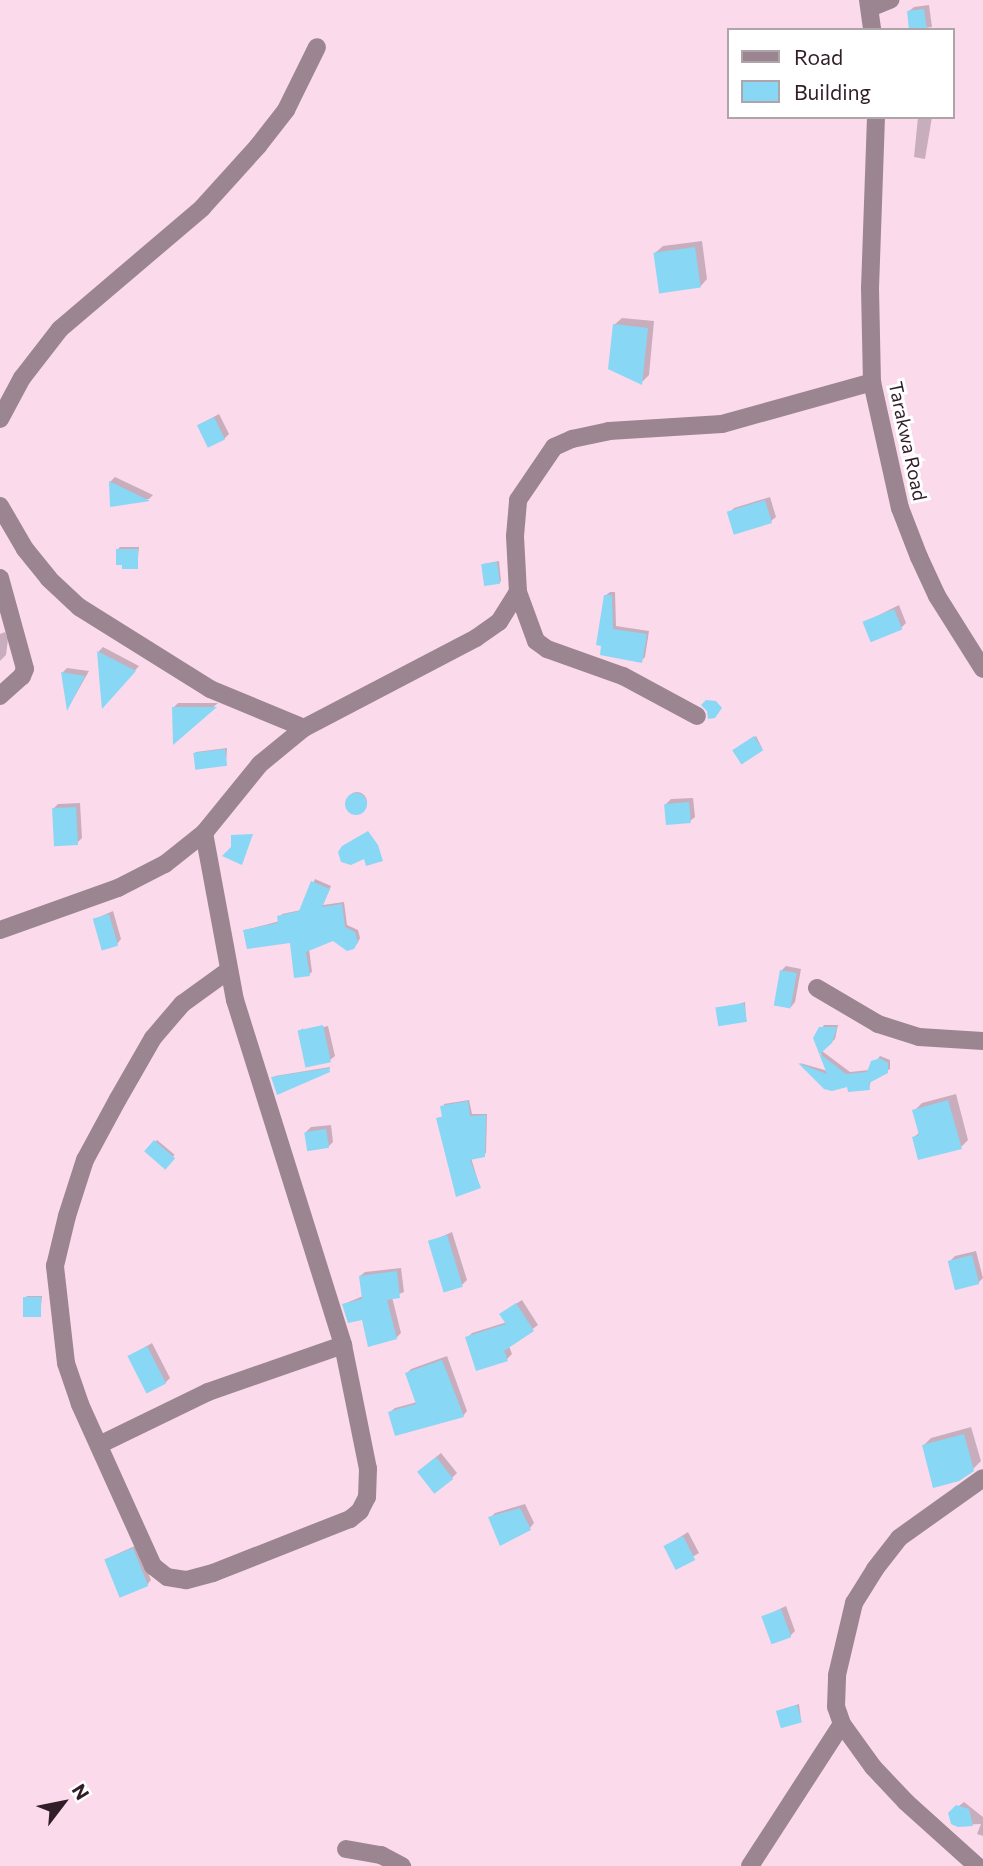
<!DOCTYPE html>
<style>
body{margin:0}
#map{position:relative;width:983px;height:1866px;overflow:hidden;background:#fbdaec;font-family:Commissioner,sans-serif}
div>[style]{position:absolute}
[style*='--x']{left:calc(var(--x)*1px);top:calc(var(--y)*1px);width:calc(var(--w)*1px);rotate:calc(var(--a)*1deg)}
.shadow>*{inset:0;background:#0003;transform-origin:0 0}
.round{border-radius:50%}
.building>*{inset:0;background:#88d7f5;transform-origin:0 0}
.minor>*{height:18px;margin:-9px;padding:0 9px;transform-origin:9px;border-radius:9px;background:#9b8591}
span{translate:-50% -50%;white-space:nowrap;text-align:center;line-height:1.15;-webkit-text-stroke:6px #fff;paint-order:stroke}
.street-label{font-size:19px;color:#311e29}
.legend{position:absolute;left:727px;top:28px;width:228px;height:91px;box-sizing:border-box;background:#fff;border:2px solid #ada5a9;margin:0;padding:9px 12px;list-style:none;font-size:21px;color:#311e29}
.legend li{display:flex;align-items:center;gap:14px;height:35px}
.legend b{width:35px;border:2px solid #ada5a9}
.north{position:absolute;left:28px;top:1768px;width:70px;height:70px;-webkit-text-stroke:5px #fff;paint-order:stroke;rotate:58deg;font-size:19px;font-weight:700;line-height:28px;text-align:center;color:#311e29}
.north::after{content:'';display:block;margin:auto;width:24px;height:32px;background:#311e29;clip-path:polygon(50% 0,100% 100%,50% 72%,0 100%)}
</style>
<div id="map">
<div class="shadow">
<i style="clip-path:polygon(929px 5px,932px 27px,911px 30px,909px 11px,914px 7px)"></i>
<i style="clip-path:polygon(918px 117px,932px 117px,925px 159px,914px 157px)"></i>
<i style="clip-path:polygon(702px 241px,707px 279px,700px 287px,655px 253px,663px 246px)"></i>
<i style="clip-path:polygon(622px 318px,654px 321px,649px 375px,641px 383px,614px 325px)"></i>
<i style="clip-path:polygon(219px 414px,229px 434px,224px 439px,199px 425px)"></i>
<i style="clip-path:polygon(115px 477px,153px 495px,149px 499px,111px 505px,110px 482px)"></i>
<i style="clip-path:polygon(770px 497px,776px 517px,771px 521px,729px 513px,734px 508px)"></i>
<i style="clip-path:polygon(120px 547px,139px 547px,137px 567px,118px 549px)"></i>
<i style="clip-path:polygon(499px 561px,501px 581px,499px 583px,483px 564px)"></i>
<i style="clip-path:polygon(610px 592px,615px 592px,616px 626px,649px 631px,645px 657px,641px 661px,602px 653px,606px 595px)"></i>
<i style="clip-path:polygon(899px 605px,906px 623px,901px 628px,865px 622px)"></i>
<i style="clip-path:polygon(5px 632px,8px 639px,6px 655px,0 661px,0 634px)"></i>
<i style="clip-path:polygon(103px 647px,139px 666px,104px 705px,99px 651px)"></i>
<i style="clip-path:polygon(67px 668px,89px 671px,68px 708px,63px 672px)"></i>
<i style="clip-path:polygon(178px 703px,218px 703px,174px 741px,173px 708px)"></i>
<i style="clip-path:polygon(756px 736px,762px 748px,736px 749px)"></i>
<i style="clip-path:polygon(227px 748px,226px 765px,194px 754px,196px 752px)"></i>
<i class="round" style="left:347px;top:792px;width:20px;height:20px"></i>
<i style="clip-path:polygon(693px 798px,695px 817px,690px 821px,666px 804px,671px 799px)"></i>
<i style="clip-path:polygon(80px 803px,82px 838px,77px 843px,53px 809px,58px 804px)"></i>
<i style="clip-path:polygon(315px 879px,331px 886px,323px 905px,344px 902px,347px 925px,358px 930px,360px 938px,357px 944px,334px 939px,309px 949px,312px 972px,309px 974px,291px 941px,245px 930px,280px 921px,282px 914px,301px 910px)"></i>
<i style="clip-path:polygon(113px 911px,121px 939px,117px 944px,95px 919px)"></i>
<i style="clip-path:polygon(786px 966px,801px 969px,795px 1002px,791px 1007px,781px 971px)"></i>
<i style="clip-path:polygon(745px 1002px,746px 1020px,720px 1010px)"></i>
<i style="clip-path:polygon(824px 1025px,838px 1025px,835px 1039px,822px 1051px,850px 1072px,869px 1070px,880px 1056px,890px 1060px,890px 1069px,871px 1080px,869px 1088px,849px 1085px,825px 1088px,800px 1063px,828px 1071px,815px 1039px)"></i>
<i style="clip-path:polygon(328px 1026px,335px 1056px,330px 1060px,300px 1031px,303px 1028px,303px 1032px)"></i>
<i style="clip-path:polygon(330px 1067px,329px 1071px,273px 1078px,275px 1076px)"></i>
<i style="clip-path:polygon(956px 1094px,968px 1140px,961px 1147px,914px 1137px,920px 1132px,914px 1111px,922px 1103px)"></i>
<i style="clip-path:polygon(469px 1100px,472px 1114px,487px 1114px,486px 1153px,471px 1158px,480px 1187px,438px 1118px,444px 1116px,444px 1104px)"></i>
<i style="clip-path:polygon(331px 1125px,333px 1142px,328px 1147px,306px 1132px,311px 1127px)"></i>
<i style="left:157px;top:1140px;width:23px;height:15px;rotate:40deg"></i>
<i style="clip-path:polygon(452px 1232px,467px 1280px,462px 1285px,430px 1242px)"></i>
<i style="clip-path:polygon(976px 1251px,983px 1278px,978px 1283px,950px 1261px,955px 1256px)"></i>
<i style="clip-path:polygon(401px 1268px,404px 1292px,392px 1297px,401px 1333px,396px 1338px,344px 1304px,363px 1296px,360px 1276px,365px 1272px)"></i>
<i style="clip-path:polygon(27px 1296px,42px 1296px,40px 1316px,25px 1298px)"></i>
<i style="clip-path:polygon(522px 1300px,538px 1325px,509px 1346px,512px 1354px,507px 1359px,467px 1338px,472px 1333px,507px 1322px,506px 1310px)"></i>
<i style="clip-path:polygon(152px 1343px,170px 1378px,165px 1383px,130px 1356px)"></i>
<i style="clip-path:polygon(447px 1356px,467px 1411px,463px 1416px,390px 1412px,395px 1408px,417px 1402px,407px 1373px,411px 1369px)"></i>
<i style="clip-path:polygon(971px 1427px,981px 1461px,973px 1469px,924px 1445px,931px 1438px)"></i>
<i style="clip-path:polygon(441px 1453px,457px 1473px,452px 1478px,425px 1466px)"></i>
<i style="clip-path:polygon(525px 1504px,534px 1523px,530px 1528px,490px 1518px,495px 1513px)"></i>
<i style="clip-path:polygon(688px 1532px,699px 1553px,676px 1567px,666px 1546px)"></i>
<i style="clip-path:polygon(137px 1545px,151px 1580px,147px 1585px,106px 1559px)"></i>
<i style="clip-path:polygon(786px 1606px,795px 1631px,790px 1636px,763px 1617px)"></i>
<i style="clip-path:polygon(799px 1704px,801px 1720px,778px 1712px,780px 1710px)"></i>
<i style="clip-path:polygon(964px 1802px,983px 1817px,983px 1836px,977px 1834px,981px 1824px,958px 1825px,954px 1810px)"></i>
</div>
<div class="building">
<i style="clip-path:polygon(924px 9px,927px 30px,909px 30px,907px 11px)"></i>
<i style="left:695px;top:247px;width:41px;height:42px;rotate:82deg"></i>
<i style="clip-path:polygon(613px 324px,648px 328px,642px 385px,608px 369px)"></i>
<i style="left:214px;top:417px;width:25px;height:19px;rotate:64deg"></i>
<i style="clip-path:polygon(109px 481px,150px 501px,110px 507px)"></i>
<i style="left:765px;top:500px;width:24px;height:40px;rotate:73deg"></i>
<i style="clip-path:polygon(116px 549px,138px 549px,138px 569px,122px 569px,122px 565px,116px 565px)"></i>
<i style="left:497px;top:562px;width:22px;height:16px;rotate:82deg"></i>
<i style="clip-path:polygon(604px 595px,612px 595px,613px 629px,647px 634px,642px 663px,600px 655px,601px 646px,596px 645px)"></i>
<i style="left:894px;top:609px;width:22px;height:34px;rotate:68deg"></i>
<i style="clip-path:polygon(97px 651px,136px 671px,102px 709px,100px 688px)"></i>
<i style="clip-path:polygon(61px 672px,85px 676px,67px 711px)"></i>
<i style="clip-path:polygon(706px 700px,716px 701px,722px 708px,715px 718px,708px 719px,707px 711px,701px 705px)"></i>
<i style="clip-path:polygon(172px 707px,217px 707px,173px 745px)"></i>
<i style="left:754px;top:736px;width:17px;height:26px;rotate:57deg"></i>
<i style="left:225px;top:749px;width:17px;height:32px;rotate:83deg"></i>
<i class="round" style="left:345px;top:793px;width:22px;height:22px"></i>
<i style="left:689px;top:802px;width:21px;height:25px;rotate:85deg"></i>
<i style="left:76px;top:807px;width:38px;height:24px;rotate:87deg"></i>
<i style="clip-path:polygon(368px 831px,378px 845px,383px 861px,366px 866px,364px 859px,351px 865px,341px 862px,338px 852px,342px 846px)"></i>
<i style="clip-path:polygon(253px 834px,242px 865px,222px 856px,231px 847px,231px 835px)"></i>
<i style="clip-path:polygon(311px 881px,330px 889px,322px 907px,342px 904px,345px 927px,355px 932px,358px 942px,354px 949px,347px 951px,333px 941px,306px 952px,310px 976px,294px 978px,290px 943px,247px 949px,243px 930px,278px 923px,277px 916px,299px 911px)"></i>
<i style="left:109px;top:914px;width:33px;height:17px;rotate:74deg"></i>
<i style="left:780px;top:970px;width:17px;height:36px;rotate:10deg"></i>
<i style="left:744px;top:1003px;width:19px;height:29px;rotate:81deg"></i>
<i style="left:323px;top:1025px;width:38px;height:26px;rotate:78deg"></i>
<i style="clip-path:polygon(819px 1027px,837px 1027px,832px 1043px,820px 1054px,846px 1074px,867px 1072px,871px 1061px,880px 1058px,888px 1063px,888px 1073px,869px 1083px,870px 1090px,848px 1092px,847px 1087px,832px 1091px,824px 1089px,798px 1063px,827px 1074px,813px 1038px)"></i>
<i style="clip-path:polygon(329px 1068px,330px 1072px,277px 1095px,271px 1077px)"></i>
<i style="clip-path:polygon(948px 1100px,962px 1149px,918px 1160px,912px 1137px,919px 1135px,912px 1110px)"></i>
<i style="clip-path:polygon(468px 1101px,470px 1116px,486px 1115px,485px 1157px,470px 1160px,481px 1188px,456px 1197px,436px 1118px,442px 1117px,440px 1106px)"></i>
<i style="left:326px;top:1129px;width:19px;height:22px;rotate:81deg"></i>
<i style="left:154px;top:1140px;width:28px;height:15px;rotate:41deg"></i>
<i style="left:447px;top:1235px;width:54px;height:20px;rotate:73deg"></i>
<i style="left:972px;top:1255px;width:30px;height:25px;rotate:76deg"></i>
<i style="clip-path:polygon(397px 1271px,400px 1298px,387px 1300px,397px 1339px,368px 1347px,362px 1320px,348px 1323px,342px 1304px,362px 1299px,359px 1276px)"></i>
<i style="left:23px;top:1297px;width:18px;height:20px"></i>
<i style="clip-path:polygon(516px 1303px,534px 1331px,504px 1351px,508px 1361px,476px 1371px,465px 1337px,506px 1324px,499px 1314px)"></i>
<i style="left:147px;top:1346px;width:42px;height:22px;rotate:63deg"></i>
<i style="clip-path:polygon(442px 1360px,464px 1417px,395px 1436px,388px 1412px,416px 1404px,405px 1373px)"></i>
<i style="clip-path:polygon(964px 1434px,974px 1471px,959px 1481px,933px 1488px,922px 1445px)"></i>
<i style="left:436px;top:1457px;width:28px;height:24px;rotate:52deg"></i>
<i style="clip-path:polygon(520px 1508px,531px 1530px,500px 1546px,488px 1517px)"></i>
<i style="left:683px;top:1536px;width:27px;height:22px;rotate:63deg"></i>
<i style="left:133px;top:1548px;width:41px;height:31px;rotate:68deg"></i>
<i style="left:781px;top:1609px;width:30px;height:21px;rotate:70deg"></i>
<i style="left:797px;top:1705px;width:18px;height:22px;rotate:74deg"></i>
<i style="clip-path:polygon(956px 1805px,969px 1809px,973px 1826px,958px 1827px,951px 1824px,948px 1813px)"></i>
</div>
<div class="minor">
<i style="--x:868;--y:0;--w:30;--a:82"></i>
<i style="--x:870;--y:8;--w:22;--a:-22"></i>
<i style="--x:876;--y:117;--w:171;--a:92"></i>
<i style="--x:870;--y:288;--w:94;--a:88.8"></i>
<i style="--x:872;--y:382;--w:129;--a:77.5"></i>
<i style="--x:900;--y:508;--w:53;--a:68.8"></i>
<i style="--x:919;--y:557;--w:43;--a:65.2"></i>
<i style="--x:937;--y:596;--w:86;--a:57.8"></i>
<i style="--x:0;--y:419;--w:47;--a:-61.8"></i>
<i style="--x:22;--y:378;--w:62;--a:-52.2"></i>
<i style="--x:60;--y:329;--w:187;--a:-40.4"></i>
<i style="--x:202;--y:208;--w:84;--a:-47.9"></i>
<i style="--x:258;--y:146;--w:46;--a:-52.1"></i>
<i style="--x:286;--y:110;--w:70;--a:-63.8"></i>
<i style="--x:0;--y:506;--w:50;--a:59.8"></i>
<i style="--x:25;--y:549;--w:38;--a:51"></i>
<i style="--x:49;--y:579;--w:41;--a:43"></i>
<i style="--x:79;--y:607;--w:155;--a:32"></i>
<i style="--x:210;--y:689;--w:102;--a:22.5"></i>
<i style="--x:0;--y:578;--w:94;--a:74.6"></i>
<i style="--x:25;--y:669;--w:8;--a:113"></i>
<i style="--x:22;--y:676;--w:30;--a:138"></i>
<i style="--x:518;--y:592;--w:52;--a:69.8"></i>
<i style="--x:536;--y:641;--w:14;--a:36"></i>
<i style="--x:547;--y:649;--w:81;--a:19.6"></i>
<i style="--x:623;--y:676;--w:84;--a:28.4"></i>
<i style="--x:204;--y:833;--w:170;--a:79.5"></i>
<i style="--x:235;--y:1000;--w:362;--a:72.6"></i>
<i style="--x:343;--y:1345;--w:126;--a:78.6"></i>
<i style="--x:368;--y:1469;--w:28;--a:92"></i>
<i style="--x:367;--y:1497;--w:16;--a:117"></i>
<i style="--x:360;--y:1511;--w:13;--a:141"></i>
<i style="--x:350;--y:1519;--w:147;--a:158.5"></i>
<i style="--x:213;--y:1573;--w:28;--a:165"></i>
<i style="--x:186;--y:1580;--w:19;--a:-171"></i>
<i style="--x:167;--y:1577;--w:18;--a:-142"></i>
<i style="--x:153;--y:1566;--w:178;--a:-114.3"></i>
<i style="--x:80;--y:1404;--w:43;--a:-108.9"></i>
<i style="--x:66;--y:1363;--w:98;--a:-96.5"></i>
<i style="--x:55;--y:1266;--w:51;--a:-76.5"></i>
<i style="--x:67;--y:1216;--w:59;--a:-72.2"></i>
<i style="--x:85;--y:1160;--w:69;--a:-61.6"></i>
<i style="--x:118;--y:1099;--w:70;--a:-60.2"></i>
<i style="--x:153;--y:1038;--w:45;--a:-49.5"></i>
<i style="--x:182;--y:1004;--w:58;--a:-35.9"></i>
<i style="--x:0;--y:930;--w:125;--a:-19.6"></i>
<i style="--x:118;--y:888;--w:53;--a:-27.1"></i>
<i style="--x:165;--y:864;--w:50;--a:-38.5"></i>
<i style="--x:204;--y:833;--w:89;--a:-50.9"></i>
<i style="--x:260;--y:764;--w:57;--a:-39.3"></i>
<i style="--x:304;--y:728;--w:194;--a:-27.6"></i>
<i style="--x:476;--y:638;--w:28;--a:-35"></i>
<i style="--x:499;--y:622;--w:36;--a:-58"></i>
<i style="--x:518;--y:592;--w:56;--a:-93.1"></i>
<i style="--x:515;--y:536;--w:36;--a:-85"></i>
<i style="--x:518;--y:500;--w:64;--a:-55.8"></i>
<i style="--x:554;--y:447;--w:20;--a:-24"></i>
<i style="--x:572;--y:439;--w:38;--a:-12"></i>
<i style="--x:609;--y:431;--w:113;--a:-3.5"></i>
<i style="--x:722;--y:424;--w:156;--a:-15.6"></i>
<i style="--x:817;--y:988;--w:71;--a:30.5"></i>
<i style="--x:878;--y:1024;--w:43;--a:17.6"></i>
<i style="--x:919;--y:1037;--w:64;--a:3.6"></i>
<i style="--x:99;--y:1445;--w:121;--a:-25.9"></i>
<i style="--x:208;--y:1392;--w:143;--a:-19.2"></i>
<i style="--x:346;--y:1849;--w:36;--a:10"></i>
<i style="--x:381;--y:1855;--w:24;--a:28"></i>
<i style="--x:750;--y:1866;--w:169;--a:-57.1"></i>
<i style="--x:977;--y:1866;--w:96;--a:-138"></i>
<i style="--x:906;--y:1802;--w:48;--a:-133.3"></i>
<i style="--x:873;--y:1767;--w:53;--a:-125.8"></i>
<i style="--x:842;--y:1724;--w:18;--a:-109"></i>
<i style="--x:836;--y:1707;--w:32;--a:-88"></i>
<i style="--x:837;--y:1675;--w:74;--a:-76.7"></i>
<i style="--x:854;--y:1603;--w:40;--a:-58"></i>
<i style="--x:875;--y:1569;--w:39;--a:-52"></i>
<i style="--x:899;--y:1538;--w:103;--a:-35.5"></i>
</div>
<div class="street-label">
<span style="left:908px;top:441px;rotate:78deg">Tarakwa Road</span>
</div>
<ul class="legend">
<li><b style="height:9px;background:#9b8591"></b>Road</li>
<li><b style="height:19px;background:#88d7f5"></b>Building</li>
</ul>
<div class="north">N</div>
</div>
